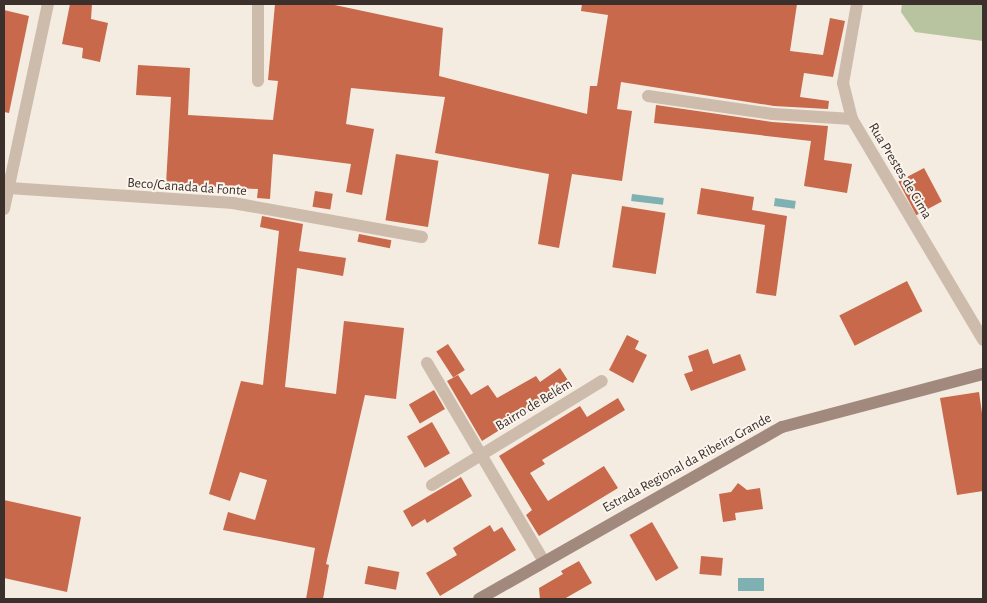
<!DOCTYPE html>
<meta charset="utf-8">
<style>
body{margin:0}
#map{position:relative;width:987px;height:603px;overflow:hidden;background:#f4ebe1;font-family:"Alegreya Sans",sans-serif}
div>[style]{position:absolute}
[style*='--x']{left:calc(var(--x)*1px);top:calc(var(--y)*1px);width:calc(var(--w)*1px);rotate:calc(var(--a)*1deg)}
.green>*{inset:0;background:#b8c4a0}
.water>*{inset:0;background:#7fb0b2;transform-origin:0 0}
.building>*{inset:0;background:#c8694b;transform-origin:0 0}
.street>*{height:12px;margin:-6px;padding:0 6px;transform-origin:6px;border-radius:6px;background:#cdbbac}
.secondary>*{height:12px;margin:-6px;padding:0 6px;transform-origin:6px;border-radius:6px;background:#a18a7d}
span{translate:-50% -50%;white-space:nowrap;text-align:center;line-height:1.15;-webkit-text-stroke:4px #fbf5ee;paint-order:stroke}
.street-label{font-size:14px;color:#3b302b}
.frame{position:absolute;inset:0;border:5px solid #3b302b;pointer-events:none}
</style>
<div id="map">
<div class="green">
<i style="clip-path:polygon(902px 4px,983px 4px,983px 41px,915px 32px,901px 12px)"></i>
</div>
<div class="water">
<i style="left:632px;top:194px;width:32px;height:7px;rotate:7deg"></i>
<i style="left:775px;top:198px;width:21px;height:8px;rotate:8deg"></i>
<i style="left:764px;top:578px;width:13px;height:26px;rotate:90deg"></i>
</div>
<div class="building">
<i style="clip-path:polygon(70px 4px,92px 4px,91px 19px,108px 23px,100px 62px,82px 58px,83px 48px,62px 44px)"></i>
<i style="clip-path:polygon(275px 4px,330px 4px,443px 28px,439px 76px,587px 114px,590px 86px,597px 86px,608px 15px,581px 11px,582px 4px,797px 4px,790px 51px,823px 55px,830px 18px,845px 21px,833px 77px,804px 73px,800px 97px,829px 101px,828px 109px,774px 106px,621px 82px,617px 109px,632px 111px,622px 181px,572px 174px,559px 248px,538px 244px,549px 174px,435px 153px,445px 97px,351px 88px,346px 124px,374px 129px,362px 195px,346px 192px,351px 164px,273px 154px,270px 199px,257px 198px,258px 189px,166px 184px,171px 97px,136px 95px,138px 65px,190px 68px,188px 115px,273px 120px,278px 81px,268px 80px)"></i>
<i style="clip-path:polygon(4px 10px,29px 16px,9px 113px,4px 112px)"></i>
<i style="clip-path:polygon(656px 105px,772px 122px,828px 126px,824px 160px,852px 164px,847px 193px,804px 186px,811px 141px,654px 123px)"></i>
<i style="left:396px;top:154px;width:43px;height:67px;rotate:9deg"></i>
<i style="left:924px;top:168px;width:38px;height:29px;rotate:62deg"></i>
<i style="clip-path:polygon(701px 188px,754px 197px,752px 210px,787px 216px,776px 296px,756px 293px,765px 225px,697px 214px)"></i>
<i style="left:315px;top:191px;width:18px;height:16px;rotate:9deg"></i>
<i style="left:622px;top:206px;width:44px;height:62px;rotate:9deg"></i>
<i style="clip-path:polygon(262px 216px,303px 224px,299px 251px,346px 258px,343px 276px,297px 268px,285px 387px,336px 394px,344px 321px,404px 328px,396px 399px,365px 395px,326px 564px,329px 565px,323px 599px,306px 599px,315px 548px,223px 530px,228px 512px,255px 520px,267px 480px,240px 472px,230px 501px,209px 494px,241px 381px,263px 385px,279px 231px,260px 227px)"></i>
<i style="left:359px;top:234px;width:33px;height:8px;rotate:11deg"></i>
<i style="left:907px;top:281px;width:34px;height:76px;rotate:63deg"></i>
<i style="clip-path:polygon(627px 335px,639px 341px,635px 349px,647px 355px,633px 383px,609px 370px)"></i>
<i style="left:448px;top:344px;width:31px;height:14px;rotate:57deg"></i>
<i style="clip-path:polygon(708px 349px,713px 364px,740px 354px,746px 370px,691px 391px,684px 374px,693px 371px,688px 356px)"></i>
<i style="clip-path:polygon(560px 368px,571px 385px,482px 441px,447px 381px,458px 375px,471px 395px,488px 385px,497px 398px,536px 376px,540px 382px)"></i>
<i style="left:434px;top:390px;width:22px;height:29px;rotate:60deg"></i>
<i style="clip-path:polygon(979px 392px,983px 420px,983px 491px,957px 495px,940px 398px)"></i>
<i style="clip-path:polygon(618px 398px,625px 410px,542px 460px,545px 464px,530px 473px,548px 501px,604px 466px,618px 488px,539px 536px,526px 515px,532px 510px,499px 456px,580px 406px,587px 417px)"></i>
<i style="left:432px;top:422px;width:36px;height:29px;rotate:60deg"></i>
<i style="clip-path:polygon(461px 477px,472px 496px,427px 523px,425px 519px,412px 527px,403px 511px)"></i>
<i style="clip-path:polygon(738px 483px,747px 490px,760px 488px,763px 509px,735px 513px,736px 520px,723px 522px,719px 494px,731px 492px)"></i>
<i style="clip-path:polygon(4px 500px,81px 517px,67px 592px,4px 578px)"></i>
<i style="left:652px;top:522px;width:53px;height:26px;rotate:60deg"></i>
<i style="clip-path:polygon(490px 525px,494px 532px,502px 527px,516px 550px,440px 596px,426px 573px,457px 555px,453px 548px)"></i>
<i style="left:701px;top:556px;width:22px;height:18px;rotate:5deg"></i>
<i style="clip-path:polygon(579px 561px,592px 583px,564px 599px,540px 599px,539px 588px,563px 574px,561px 571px)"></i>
<i style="left:368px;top:566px;width:32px;height:18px;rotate:11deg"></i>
</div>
<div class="street">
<i style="--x:258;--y:4;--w:77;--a:90"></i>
<i style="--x:857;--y:4;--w:80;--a:100"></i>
<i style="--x:843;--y:83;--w:37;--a:76"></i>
<i style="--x:852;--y:119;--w:257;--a:59.3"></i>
<i style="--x:648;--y:96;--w:126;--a:8.2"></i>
<i style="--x:773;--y:114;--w:79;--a:3.6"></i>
<i style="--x:9;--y:188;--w:225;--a:3.8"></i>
<i style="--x:233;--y:203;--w:192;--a:10.2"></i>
<i style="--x:4;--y:209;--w:210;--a:-77.9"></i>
<i style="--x:427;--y:363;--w:229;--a:59.5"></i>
<i style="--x:432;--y:485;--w:199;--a:-31.5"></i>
</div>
<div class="secondary">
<i style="--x:479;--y:599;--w:348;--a:-29.6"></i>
<i style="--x:782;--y:427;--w:208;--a:-14.8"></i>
</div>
<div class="street-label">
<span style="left:900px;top:171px;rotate:59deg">Rua Prestes de Cima</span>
<span style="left:187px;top:187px;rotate:4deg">Beco/Canada da Fonte</span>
<span style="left:534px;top:405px;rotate:-31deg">Bairro de Belém</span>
<span style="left:687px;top:463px;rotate:-29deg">Estrada Regional da Ribeira Grande</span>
</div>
<div class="frame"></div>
</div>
